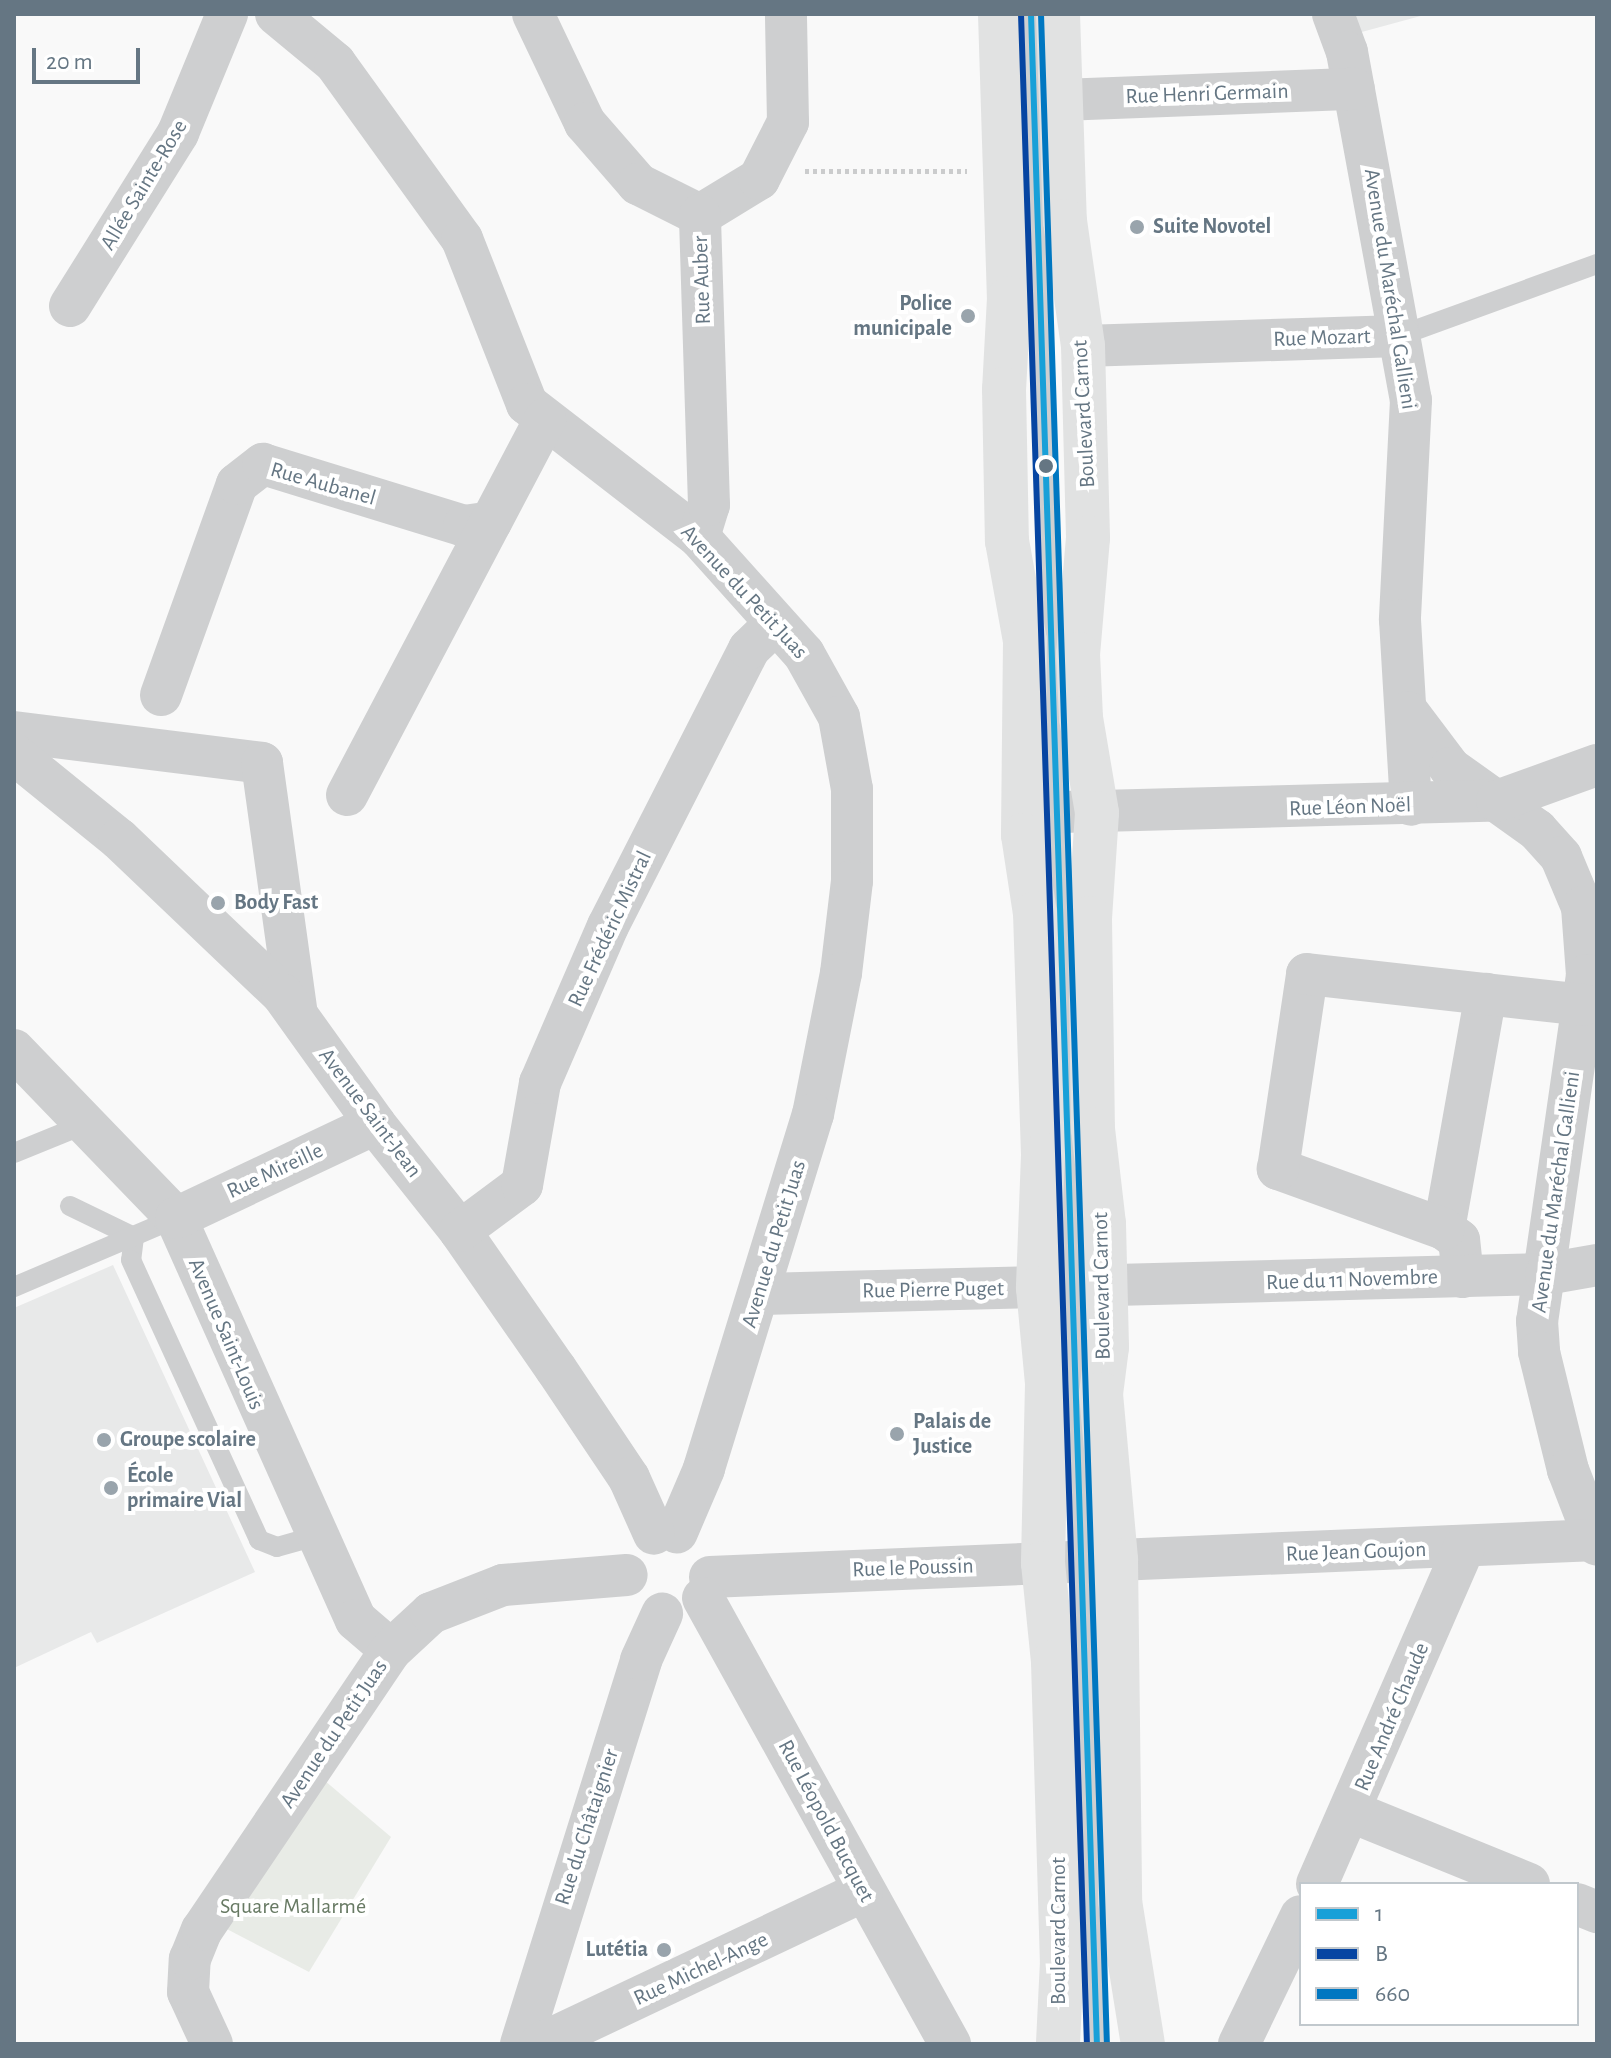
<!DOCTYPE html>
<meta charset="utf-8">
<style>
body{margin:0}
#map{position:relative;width:1611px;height:2058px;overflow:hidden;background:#f9f9f9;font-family:"Alegreya Sans",sans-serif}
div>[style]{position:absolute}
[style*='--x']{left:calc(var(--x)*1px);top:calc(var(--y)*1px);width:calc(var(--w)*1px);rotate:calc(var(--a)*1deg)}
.built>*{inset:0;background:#e8e9e9}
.green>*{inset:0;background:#e8ebe6}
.path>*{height:5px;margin-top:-2.5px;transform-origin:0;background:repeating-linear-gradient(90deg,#cbcccd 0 4px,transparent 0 8px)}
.service>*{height:20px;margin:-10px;padding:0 10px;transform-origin:10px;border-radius:10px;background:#cecfd0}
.minor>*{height:42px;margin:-21px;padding:0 21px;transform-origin:21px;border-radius:21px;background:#cecfd0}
.primary>*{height:44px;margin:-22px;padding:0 22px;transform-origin:22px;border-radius:22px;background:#e1e2e2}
.bus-1>*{height:6px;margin:-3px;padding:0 3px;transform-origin:3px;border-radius:3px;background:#18a0d8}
.bus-2>*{height:6px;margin:-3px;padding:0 3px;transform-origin:3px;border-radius:3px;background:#0645a2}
.bus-3>*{height:6px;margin:-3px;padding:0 3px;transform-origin:3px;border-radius:3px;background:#0077c1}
.dots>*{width:22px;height:22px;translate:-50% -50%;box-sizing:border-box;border:4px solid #fff;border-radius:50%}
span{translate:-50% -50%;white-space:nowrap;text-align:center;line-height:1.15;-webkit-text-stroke:8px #fff;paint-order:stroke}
.street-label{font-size:22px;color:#657683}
.poi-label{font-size:22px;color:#657683;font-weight:700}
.left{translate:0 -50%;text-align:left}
.right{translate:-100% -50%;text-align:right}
.park-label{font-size:22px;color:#687a64}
.frame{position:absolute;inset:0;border:16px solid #657683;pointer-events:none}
.legend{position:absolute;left:1299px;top:1882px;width:280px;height:144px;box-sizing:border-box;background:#fff;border:2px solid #c1c8cd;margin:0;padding:10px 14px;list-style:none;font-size:24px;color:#657683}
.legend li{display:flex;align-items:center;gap:16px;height:40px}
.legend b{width:40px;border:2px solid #c1c8cd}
.scale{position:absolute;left:32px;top:48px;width:108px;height:36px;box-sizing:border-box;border:4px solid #657683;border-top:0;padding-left:10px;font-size:24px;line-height:28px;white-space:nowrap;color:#657683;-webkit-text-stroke:6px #fff;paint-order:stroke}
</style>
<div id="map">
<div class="built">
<i style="clip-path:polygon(1352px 14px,1428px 14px,1358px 33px)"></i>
<i style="clip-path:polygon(113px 1265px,255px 1572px,97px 1643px,91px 1632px,14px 1668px,14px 1308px)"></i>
</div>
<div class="green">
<i style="clip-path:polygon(324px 1780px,391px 1837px,309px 1972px,223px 1927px)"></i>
</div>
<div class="path">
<i style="--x:805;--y:171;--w:162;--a:0"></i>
</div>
<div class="service">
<i style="--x:1031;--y:14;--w:2031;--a:88.14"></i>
<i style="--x:1399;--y:336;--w:211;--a:-20"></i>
<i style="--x:14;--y:1153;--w:77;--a:-22.2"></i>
<i style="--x:70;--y:1206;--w:71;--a:25.8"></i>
<i style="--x:134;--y:1237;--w:23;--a:97"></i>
<i style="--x:131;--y:1260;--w:308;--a:65.4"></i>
<i style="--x:259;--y:1540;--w:19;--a:21"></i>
<i style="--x:277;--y:1547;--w:41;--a:-15.8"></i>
<i style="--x:14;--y:1287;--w:176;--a:-23.1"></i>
</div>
<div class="minor">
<i style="--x:276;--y:14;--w:77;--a:39.7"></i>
<i style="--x:335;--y:63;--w:217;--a:54.2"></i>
<i style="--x:462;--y:239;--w:177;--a:68.5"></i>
<i style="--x:527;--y:404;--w:217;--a:37.7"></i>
<i style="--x:699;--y:537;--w:157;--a:48.1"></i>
<i style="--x:804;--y:654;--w:72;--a:60.9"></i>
<i style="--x:839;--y:717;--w:73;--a:79.8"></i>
<i style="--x:852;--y:789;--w:92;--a:90"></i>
<i style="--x:852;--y:881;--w:93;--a:96.8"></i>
<i style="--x:841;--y:973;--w:144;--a:101.2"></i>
<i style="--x:813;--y:1114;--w:371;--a:107.1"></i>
<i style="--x:704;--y:1469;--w:69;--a:113.2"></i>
<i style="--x:533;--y:14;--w:121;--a:64.5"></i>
<i style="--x:585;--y:123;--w:81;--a:49"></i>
<i style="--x:638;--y:184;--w:69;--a:26.6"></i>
<i style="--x:1333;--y:14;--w:40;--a:69.8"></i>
<i style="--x:1347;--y:52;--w:354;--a:79.6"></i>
<i style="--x:1411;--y:400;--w:220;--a:92.9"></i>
<i style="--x:1400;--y:620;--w:185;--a:86.6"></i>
<i style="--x:1061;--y:100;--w:293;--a:-2.2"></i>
<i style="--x:700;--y:215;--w:69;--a:-31.4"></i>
<i style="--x:759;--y:179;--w:64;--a:-63"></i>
<i style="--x:788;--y:122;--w:108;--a:-91.1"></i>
<i style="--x:70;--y:306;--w:204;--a:-58"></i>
<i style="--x:178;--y:133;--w:129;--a:-67.6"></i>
<i style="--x:1083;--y:346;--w:316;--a:-1.8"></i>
<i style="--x:699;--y:537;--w:34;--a:-73"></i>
<i style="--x:709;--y:505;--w:290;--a:-91.8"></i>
<i style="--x:161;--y:695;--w:224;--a:-70.2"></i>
<i style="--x:237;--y:484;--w:33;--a:-38"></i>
<i style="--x:263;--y:464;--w:210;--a:17.1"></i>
<i style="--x:464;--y:526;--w:27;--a:-8"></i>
<i style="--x:1408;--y:712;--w:70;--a:53.1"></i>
<i style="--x:1450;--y:768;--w:107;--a:35.5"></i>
<i style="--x:1537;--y:830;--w:36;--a:48"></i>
<i style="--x:1561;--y:857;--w:54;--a:67.2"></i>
<i style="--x:1582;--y:907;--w:68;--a:85.8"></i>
<i style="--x:1587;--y:975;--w:350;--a:98.2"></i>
<i style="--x:1537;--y:1321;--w:31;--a:86"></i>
<i style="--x:1539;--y:1352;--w:122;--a:76.2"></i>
<i style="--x:1568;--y:1470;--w:80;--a:68.9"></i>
<i style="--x:14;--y:732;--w:250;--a:7.1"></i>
<i style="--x:262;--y:763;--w:253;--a:82.1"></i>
<i style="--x:14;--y:754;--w:135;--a:39"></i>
<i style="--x:119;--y:839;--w:225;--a:43.6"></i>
<i style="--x:282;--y:994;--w:160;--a:54.4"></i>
<i style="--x:375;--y:1124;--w:137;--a:51.5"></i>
<i style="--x:460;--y:1231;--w:168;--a:55.2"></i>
<i style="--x:556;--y:1369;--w:131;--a:56.2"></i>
<i style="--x:629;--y:1478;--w:61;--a:65.9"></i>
<i style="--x:347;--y:795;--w:425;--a:-62.2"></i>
<i style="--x:1023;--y:813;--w:474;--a:-1.5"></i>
<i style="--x:1497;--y:801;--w:106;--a:-19.8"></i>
<i style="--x:14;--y:1050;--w:233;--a:46"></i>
<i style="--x:176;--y:1218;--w:440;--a:65.9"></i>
<i style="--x:356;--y:1620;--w:46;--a:40.6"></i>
<i style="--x:176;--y:1218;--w:220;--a:-25.3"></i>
<i style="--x:1444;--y:1229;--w:239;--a:-79.9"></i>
<i style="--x:460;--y:1231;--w:77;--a:-36.6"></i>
<i style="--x:522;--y:1185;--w:104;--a:-80"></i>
<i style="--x:540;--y:1083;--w:171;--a:-66.6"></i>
<i style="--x:608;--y:926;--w:311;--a:-63"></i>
<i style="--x:749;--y:649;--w:37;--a:-44"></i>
<i style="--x:1463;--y:1277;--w:37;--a:-96"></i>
<i style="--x:1459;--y:1240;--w:19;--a:-144"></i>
<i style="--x:1444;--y:1229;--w:177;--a:-160.1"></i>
<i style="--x:1278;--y:1169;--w:197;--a:-81.5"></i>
<i style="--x:1307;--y:974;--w:278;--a:6.4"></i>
<i style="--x:759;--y:1294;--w:787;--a:-1.46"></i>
<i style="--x:1546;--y:1274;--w:52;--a:-10"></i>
<i style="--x:710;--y:1577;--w:888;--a:-2.39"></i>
<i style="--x:703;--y:1598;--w:510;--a:61.02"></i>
<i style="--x:1352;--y:1812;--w:191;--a:22.1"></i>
<i style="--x:1317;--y:1884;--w:367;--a:-66.4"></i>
<i style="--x:1577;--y:1904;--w:22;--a:22"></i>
<i style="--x:212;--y:2044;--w:57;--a:-114.8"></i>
<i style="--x:188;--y:1992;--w:33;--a:-87"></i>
<i style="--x:190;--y:1959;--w:31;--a:-68"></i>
<i style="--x:202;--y:1930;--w:338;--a:-56"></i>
<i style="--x:391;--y:1650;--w:54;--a:-42.8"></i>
<i style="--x:431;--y:1613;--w:77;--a:-21.3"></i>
<i style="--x:503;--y:1585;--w:124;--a:-4.6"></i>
<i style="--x:521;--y:2044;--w:402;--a:-72.6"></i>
<i style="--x:641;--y:1660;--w:51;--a:-65.5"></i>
<i style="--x:540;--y:2044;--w:356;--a:-25.3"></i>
<i style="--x:1239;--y:2044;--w:142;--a:-64.2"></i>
</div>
<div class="primary">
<i style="--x:1000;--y:14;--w:284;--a:88.2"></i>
<i style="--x:1009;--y:298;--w:91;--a:93.1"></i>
<i style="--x:1004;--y:389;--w:152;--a:88.9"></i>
<i style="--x:1007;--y:541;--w:102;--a:79.8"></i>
<i style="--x:1025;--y:641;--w:194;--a:90.6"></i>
<i style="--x:1023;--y:835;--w:79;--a:81.3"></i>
<i style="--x:1035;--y:913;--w:242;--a:88.1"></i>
<i style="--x:1043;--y:1155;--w:133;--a:92.2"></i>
<i style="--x:1038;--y:1288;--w:96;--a:84.6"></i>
<i style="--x:1047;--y:1384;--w:179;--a:91.3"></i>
<i style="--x:1043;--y:1563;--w:100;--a:84.2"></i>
<i style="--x:1053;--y:1662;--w:299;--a:88.3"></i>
<i style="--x:1062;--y:1961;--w:83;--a:92.8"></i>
<i style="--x:1058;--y:14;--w:207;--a:88.1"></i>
<i style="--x:1065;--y:221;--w:126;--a:81.8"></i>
<i style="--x:1083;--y:346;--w:192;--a:88.5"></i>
<i style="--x:1088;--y:538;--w:116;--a:94.9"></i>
<i style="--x:1078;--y:654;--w:64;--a:87.3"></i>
<i style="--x:1081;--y:718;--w:96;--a:80.4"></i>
<i style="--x:1097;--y:813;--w:105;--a:93.8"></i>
<i style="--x:1090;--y:918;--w:211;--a:89.2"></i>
<i style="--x:1093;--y:1129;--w:96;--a:83.4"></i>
<i style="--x:1104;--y:1224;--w:123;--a:88.6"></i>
<i style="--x:1107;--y:1347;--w:47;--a:97.3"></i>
<i style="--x:1101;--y:1394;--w:167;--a:84.8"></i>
<i style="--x:1116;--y:1560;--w:341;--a:89.3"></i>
<i style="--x:1120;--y:1901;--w:145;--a:80.9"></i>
</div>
<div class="bus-1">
<i style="--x:1031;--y:14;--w:2031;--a:88.14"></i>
</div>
<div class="bus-2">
<i style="--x:1021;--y:14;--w:2031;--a:88.14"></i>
</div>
<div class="bus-3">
<i style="--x:1041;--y:14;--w:2031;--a:88.14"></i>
</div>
<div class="dots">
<i style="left:1137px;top:227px;background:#99a4ac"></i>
<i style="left:968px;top:316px;background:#99a4ac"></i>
<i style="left:1046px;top:466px;background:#657683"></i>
<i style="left:218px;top:903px;background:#99a4ac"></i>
<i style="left:897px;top:1434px;background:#99a4ac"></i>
<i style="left:104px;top:1440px;background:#99a4ac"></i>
<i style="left:111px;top:1488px;background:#99a4ac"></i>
<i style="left:664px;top:1950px;background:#99a4ac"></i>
</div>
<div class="street-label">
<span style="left:1207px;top:94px;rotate:-2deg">Rue Henri Germain</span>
<span style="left:144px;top:185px;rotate:-59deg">Allée Sainte-Rose</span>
<span style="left:702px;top:280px;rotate:-92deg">Rue Auber</span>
<span style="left:1390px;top:289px;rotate:81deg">Avenue du Maréchal Gallieni</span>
<span style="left:1322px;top:338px;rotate:-2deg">Rue Mozart</span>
<span style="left:1084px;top:414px;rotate:-93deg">Boulevard Carnot</span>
<span style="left:323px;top:484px;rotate:16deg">Rue Aubanel</span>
<span style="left:744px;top:592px;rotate:47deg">Avenue du Petit Juas</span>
<span style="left:1350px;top:807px;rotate:-2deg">Rue Léon Noël</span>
<span style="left:610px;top:929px;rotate:-65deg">Rue Frédéric Mistral</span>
<span style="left:370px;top:1113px;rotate:53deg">Avenue Saint-Jean</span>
<span style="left:275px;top:1171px;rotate:-25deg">Rue Mireille</span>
<span style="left:1556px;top:1192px;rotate:-82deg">Avenue du Maréchal Gallieni</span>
<span style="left:774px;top:1244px;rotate:-73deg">Avenue du Petit Juas</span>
<span style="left:1352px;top:1280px;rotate:-2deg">Rue du 11 Novembre</span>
<span style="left:1102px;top:1286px;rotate:-91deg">Boulevard Carnot</span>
<span style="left:933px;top:1290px;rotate:-1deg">Rue Pierre Puget</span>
<span style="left:226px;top:1334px;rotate:67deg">Avenue Saint-Louis</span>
<span style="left:1356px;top:1552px;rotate:-2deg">Rue Jean Goujon</span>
<span style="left:913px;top:1568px;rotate:-2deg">Rue le Poussin</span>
<span style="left:1392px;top:1717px;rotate:-67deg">Rue André Chaude</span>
<span style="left:334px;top:1734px;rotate:-56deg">Avenue du Petit Juas</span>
<span style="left:826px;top:1821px;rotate:62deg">Rue Léopold Bucquet</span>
<span style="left:587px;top:1827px;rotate:-72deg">Rue du Châtaignier</span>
<span style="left:1059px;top:1931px;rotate:-90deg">Boulevard Carnot</span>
<span style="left:701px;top:1969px;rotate:-25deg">Rue Michel-Ange</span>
</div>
<div class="poi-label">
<span class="left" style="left:1153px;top:227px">Suite Novotel</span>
<span class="right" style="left:952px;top:316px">Police<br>municipale</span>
<span class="left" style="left:234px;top:903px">Body Fast</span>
<span class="left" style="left:913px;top:1434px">Palais de<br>Justice</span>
<span class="left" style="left:120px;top:1440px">Groupe scolaire</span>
<span class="left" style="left:127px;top:1488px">École<br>primaire Vial</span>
<span class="right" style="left:648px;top:1950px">Lutétia</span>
</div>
<div class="park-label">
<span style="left:293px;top:1907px">Square Mallarmé</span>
</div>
<div class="frame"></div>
<ul class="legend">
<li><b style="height:10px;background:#18a0d8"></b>1</li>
<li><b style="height:10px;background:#0645a2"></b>B</li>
<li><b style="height:10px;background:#0077c1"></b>660</li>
</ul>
<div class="scale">20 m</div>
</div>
